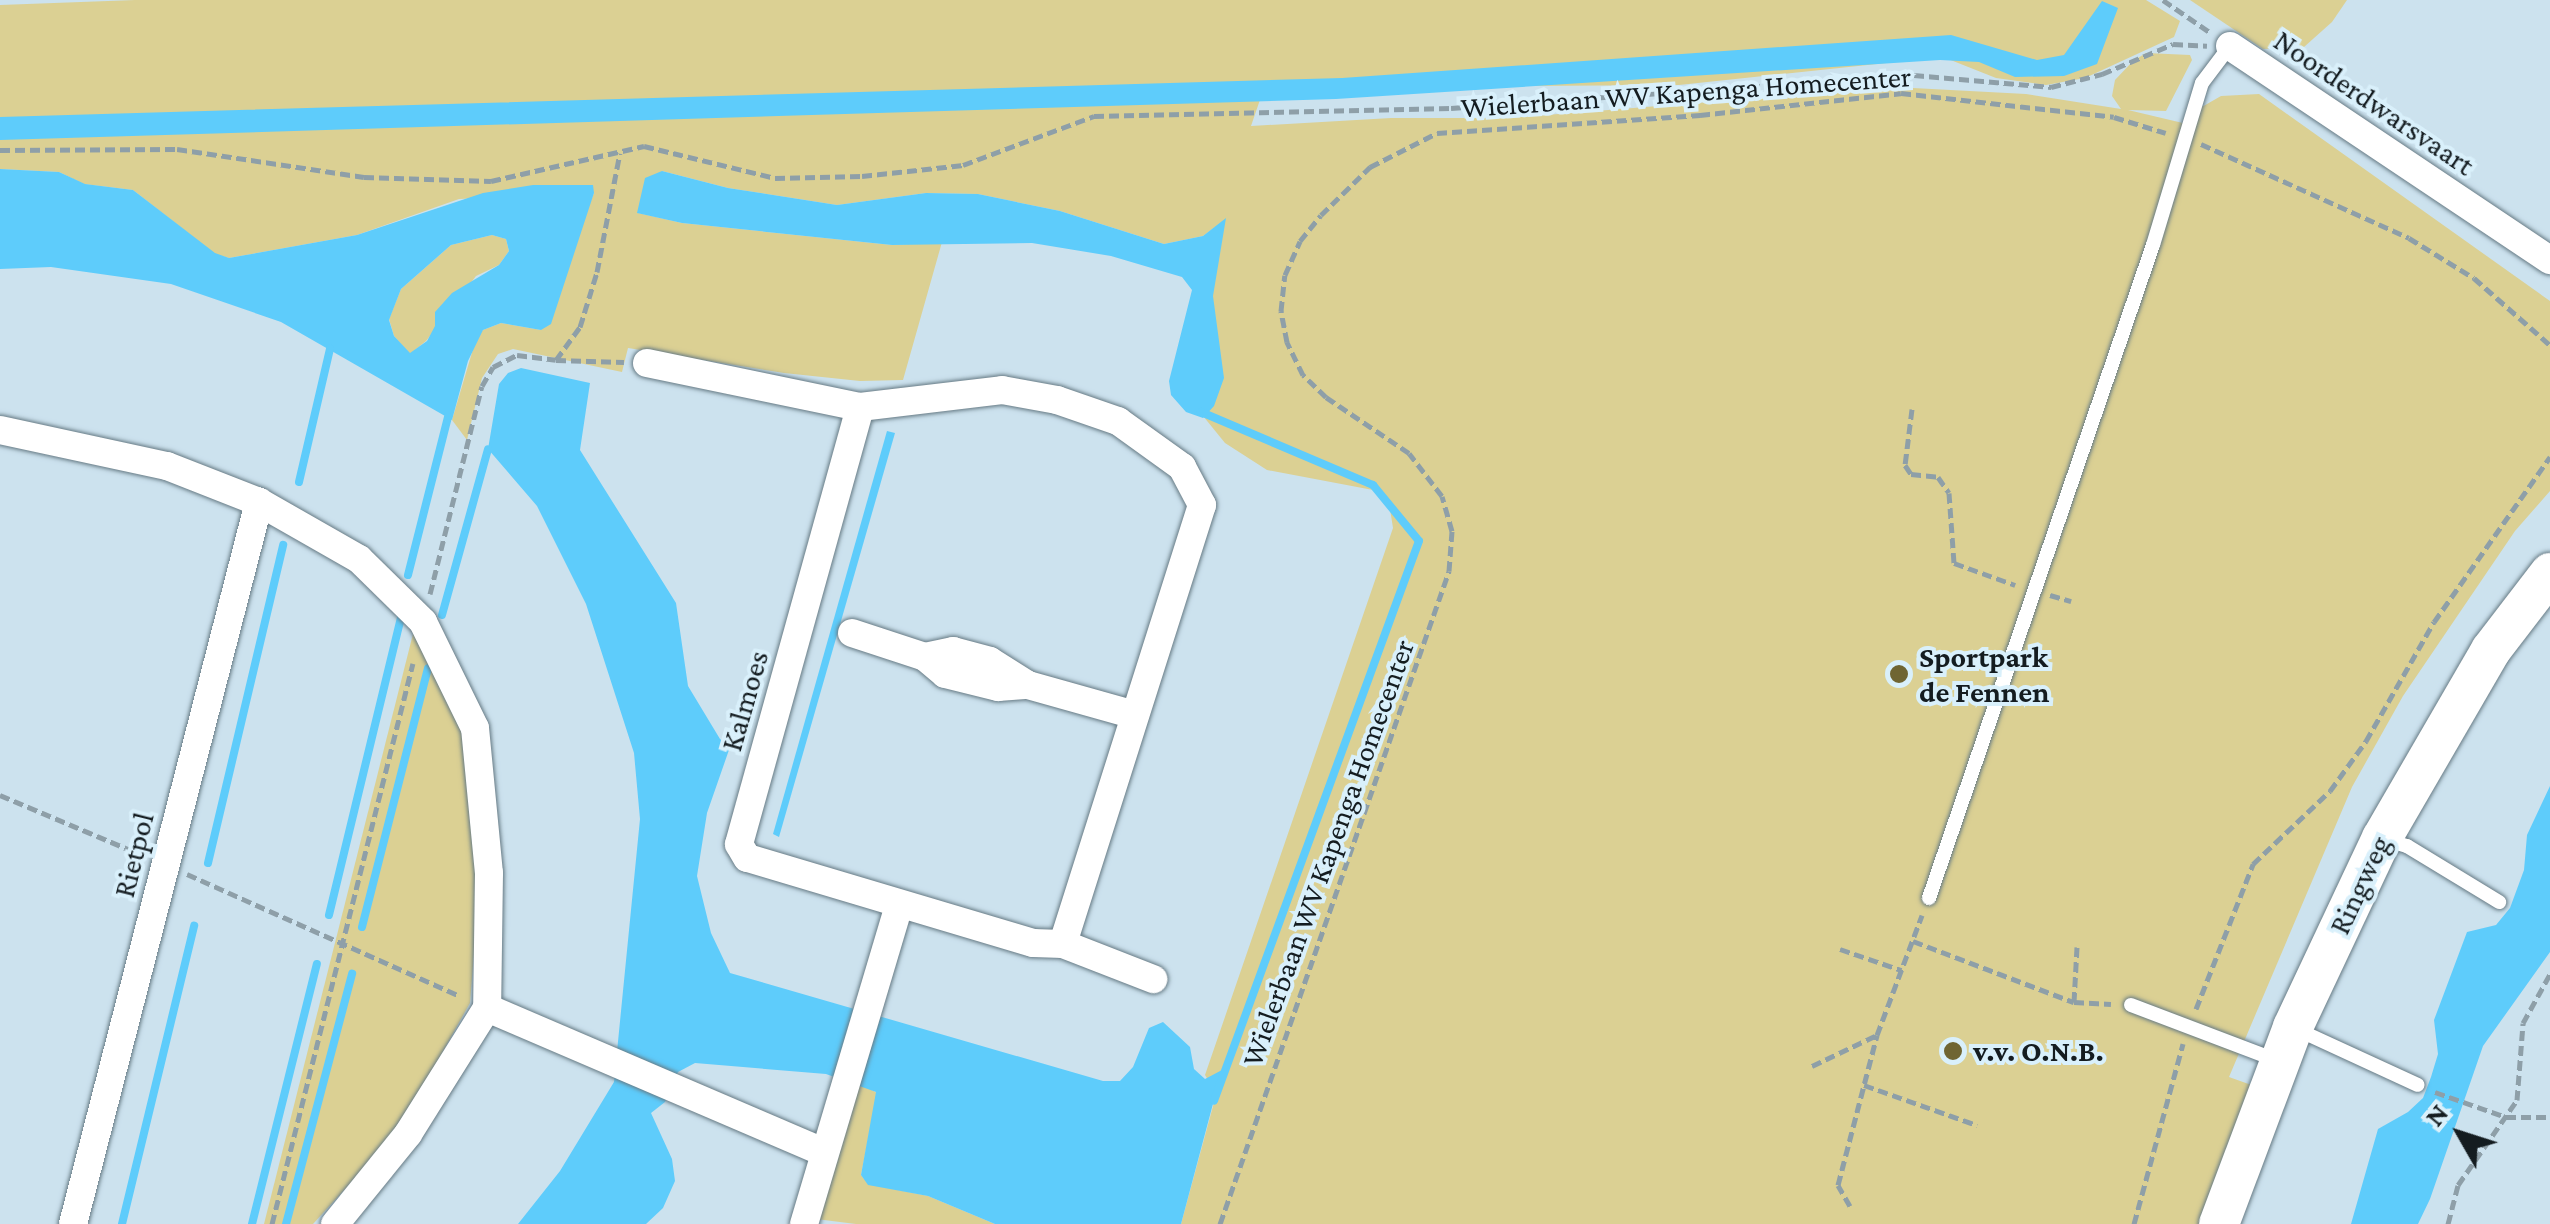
<!DOCTYPE html>
<style>
body{margin:0}
#map{position:relative;width:2550px;height:1224px;overflow:hidden;background:#cce2ee;font-family:"Crimson Pro",serif}
div>[style]{position:absolute}
[style*='--x']{left:calc(var(--x)*1px);top:calc(var(--y)*1px);width:calc(var(--w)*1px);rotate:calc(var(--a)*1deg)}
.green>*{inset:0;background:#dbd093}
.water>*{inset:0;background:#5eccfb}
.stream>*{height:8px;margin:-4px;padding:0 4px;transform-origin:4px;border-radius:4px;background:#5eccfb}
.path>*{height:5px;margin-top:-2.5px;transform-origin:0;background:repeating-linear-gradient(90deg,#8e9fa8 0 10px,transparent 0 15px)}
.roads{filter:drop-shadow(0 0 2px #667a84) drop-shadow(0 0 2px #667a84)}
.lane>*{height:14px;margin:-7px;padding:0 7px;transform-origin:7px;border-radius:7px;background:#fff}
.street>*{height:28px;margin:-14px;padding:0 14px;transform-origin:14px;border-radius:14px;background:#fff}
.secondary>*{height:40px;margin:-20px;padding:0 20px;transform-origin:20px;border-radius:20px;background:#fff}
.dots>*{width:28px;height:28px;translate:-50% -50%;box-sizing:border-box;border:5px solid #d9f0fb;border-radius:50%}
span{translate:-50% -50%;white-space:nowrap;text-align:center;line-height:1.15;-webkit-text-stroke:8px #d9f0fb;paint-order:stroke}
.street-label{font-size:30px;color:#141c20}
.poi-label{font-size:30px;color:#141c20;font-weight:700}
.left{translate:0 -50%;text-align:left}
.north{position:absolute;left:2410px;top:1084px;width:100px;height:100px;-webkit-text-stroke:8px #d9f0fb;paint-order:stroke;rotate:309deg;font-size:28px;font-weight:700;line-height:40px;text-align:center;color:#141c20}
.north::after{content:'';display:block;margin:auto;width:35px;height:45px;background:#141c20;clip-path:polygon(50% 0,100% 100%,50% 72%,0 100%)}
</style>
<div id="map">
<div class="green">
<i style="clip-path:polygon(135px 0,2146px 0,2180px 21px,2174px 37px,2085px 78px,2046px 85px,1996px 78px,1943px 57px,1679px 85px,1264px 88px,1251px 126px,1391px 118px,1507px 118px,1894px 87px,2026px 94px,2121px 109px,2112px 96px,2115px 80px,2133px 61px,2146px 53px,2190px 55px,2192px 60px,2166px 111px,2128px 110px,2187px 124px,2200px 108px,2221px 96px,2259px 94px,2550px 301px,2550px 491px,2515px 531px,2403px 696px,2352px 787px,2229px 1077px,2257px 1087px,2203px 1224px,1181px 1224px,1219px 1084px,1210px 1083px,1205px 1075px,1393px 528px,1390px 509px,1373px 490px,1267px 470px,1225px 443px,1199px 411px,1215px 227px,1203px 236px,1164px 244px,1060px 211px,978px 194px,926px 193px,837px 205px,728px 188px,662px 171px,638px 213px,682px 223px,892px 245px,942px 242px,903px 380px,860px 381px,784px 373px,628px 348px,622px 372px,513px 349px,498px 354px,482px 378px,467px 440px,452px 420px,476px 339px,483px 330px,501px 323px,541px 330px,594px 193px,459px 199px,357px 235px,229px 258px,215px 254px,133px 190px,84px 184px,59px 172px,0 169px,0 5px)"></i>
<i style="clip-path:polygon(2190px 0,2347px 0,2332px 22px,2304px 47px,2263px 49px)"></i>
<i style="clip-path:polygon(492px 235px,506px 239px,509px 251px,499px 265px,476px 276px,426px 341px,410px 354px,394px 336px,389px 319px,401px 289px,451px 245px)"></i>
<i style="clip-path:polygon(415px 626px,464px 723px,482px 855px,470px 1003px,399px 1130px,313px 1224px,264px 1224px)"></i>
<i style="clip-path:polygon(859px 1083px,877px 1093px,861px 1175px,868px 1184px,928px 1196px,995px 1224px,856px 1224px,816px 1219px)"></i>
</div>
<div class="water">
<i style="clip-path:polygon(2102px 1px,2118px 8px,2097px 64px,2064px 76px,2015px 77px,1979px 62px,1940px 60px,1336px 99px,0 140px,0 117px,1342px 78px,1951px 35px,2037px 60px,2064px 55px)"></i>
<i style="clip-path:polygon(evenodd,0 169px,59px 172px,85px 184px,133px 190px,215px 253px,229px 258px,357px 235px,483px 193px,533px 185px,593px 185px,594px 193px,551px 324px,541px 330px,501px 323px,483px 330px,468px 361px,452px 420px,281px 322px,171px 284px,51px 267px,0 269px,0 169px,492px 235px,506px 239px,509px 251px,499px 265px,452px 293px,435px 312px,435px 326px,427px 341px,410px 353px,394px 336px,389px 320px,401px 289px,451px 245px,492px 235px)"></i>
<i style="clip-path:polygon(662px 171px,728px 188px,837px 205px,926px 193px,978px 194px,1060px 211px,1164px 244px,1203px 236px,1226px 218px,1213px 296px,1224px 378px,1214px 406px,1203px 418px,1186px 412px,1171px 395px,1169px 381px,1192px 290px,1182px 277px,1111px 256px,1032px 243px,892px 245px,682px 223px,637px 213px,645px 178px)"></i>
<i style="clip-path:polygon(521px 368px,590px 383px,580px 450px,676px 603px,688px 686px,720px 739px,730px 747px,707px 813px,697px 876px,711px 933px,730px 973px,1103px 1081px,1120px 1081px,1133px 1067px,1149px 1028px,1163px 1022px,1190px 1047px,1194px 1069px,1205px 1079px,1222px 1070px,1181px 1224px,995px 1224px,928px 1196px,868px 1185px,861px 1175px,876px 1092px,826px 1074px,695px 1063px,678px 1072px,665px 1102px,651px 1113px,672px 1159px,675px 1181px,663px 1208px,646px 1224px,518px 1224px,560px 1171px,614px 1082px,640px 819px,634px 753px,586px 604px,537px 506px,488px 449px,499px 384px,508px 373px)"></i>
<i style="clip-path:polygon(887px 431px,895px 433px,779px 837px,773px 834px)"></i>
<i style="clip-path:polygon(2550px 786px,2550px 952px,2483px 1046px,2430px 1199px,2418px 1224px,2351px 1224px,2378px 1129px,2408px 1112px,2423px 1098px,2431px 1077px,2438px 1054px,2434px 1020px,2467px 932px,2496px 925px,2510px 908px,2524px 870px,2527px 835px)"></i>
</div>
<div class="stream">
<i style="--x:1201;--y:412;--w:187;--a:23"></i>
<i style="--x:1373;--y:485;--w:72;--a:50.6"></i>
<i style="--x:1419;--y:541;--w:596;--a:110.11"></i>
<i style="--x:299;--y:482;--w:137;--a:-76.9"></i>
<i style="--x:408;--y:575;--w:163;--a:-75.8"></i>
<i style="--x:442;--y:615;--w:172;--a:-74.5"></i>
<i style="--x:208;--y:863;--w:327;--a:-76.7"></i>
<i style="--x:329;--y:915;--w:306;--a:-76.4"></i>
<i style="--x:362;--y:927;--w:267;--a:-75.7"></i>
<i style="--x:122;--y:1224;--w:307;--a:-76.4"></i>
<i style="--x:252;--y:1224;--w:268;--a:-76"></i>
<i style="--x:286;--y:1224;--w:259;--a:-75.2"></i>
</div>
<div class="path">
<i style="--x:2163;--y:0;--w:58;--a:34.5"></i>
<i style="--x:2201;--y:144;--w:228;--a:24.3"></i>
<i style="--x:2409;--y:238;--w:76;--a:31.6"></i>
<i style="--x:2474;--y:278;--w:101;--a:41.4"></i>
<i style="--x:0;--y:150;--w:177;--a:-0.3"></i>
<i style="--x:177;--y:149;--w:189;--a:8.5"></i>
<i style="--x:364;--y:177;--w:127;--a:1.8"></i>
<i style="--x:491;--y:181;--w:157;--a:-12.9"></i>
<i style="--x:644;--y:146;--w:135;--a:13.7"></i>
<i style="--x:775;--y:178;--w:87;--a:-1.3"></i>
<i style="--x:862;--y:176;--w:102;--a:-6.2"></i>
<i style="--x:963;--y:165;--w:140;--a:-20.5"></i>
<i style="--x:1094;--y:116;--w:357;--a:-1.3"></i>
<i style="--x:1451;--y:108;--w:464;--a:-4.1"></i>
<i style="--x:1914;--y:75;--w:138;--a:5"></i>
<i style="--x:2051;--y:87;--w:53;--a:-14.3"></i>
<i style="--x:2102;--y:74;--w:77;--a:-22.9"></i>
<i style="--x:2173;--y:44;--w:34;--a:3"></i>
<i style="--x:556;--y:360;--w:68;--a:1.7"></i>
<i style="--x:1912;--y:409;--w:56;--a:97.1"></i>
<i style="--x:1905;--y:465;--w:11;--a:56"></i>
<i style="--x:1911;--y:474;--w:27;--a:6"></i>
<i style="--x:1938;--y:477;--w:19;--a:55"></i>
<i style="--x:1949;--y:493;--w:70;--a:85.9"></i>
<i style="--x:1954;--y:563;--w:65;--a:19.8"></i>
<i style="--x:430;--y:594;--w:214;--a:-76"></i>
<i style="--x:482;--y:386;--w:22;--a:-60"></i>
<i style="--x:493;--y:367;--w:27;--a:-27"></i>
<i style="--x:517;--y:355;--w:39;--a:7"></i>
<i style="--x:556;--y:360;--w:41;--a:-54"></i>
<i style="--x:580;--y:327;--w:58;--a:-72.8"></i>
<i style="--x:597;--y:272;--w:121;--a:-79.1"></i>
<i style="--x:2050;--y:595;--w:22;--a:16"></i>
<i style="--x:0;--y:795;--w:152;--a:22.9"></i>
<i style="--x:187;--y:874;--w:299;--a:24.1"></i>
<i style="--x:1913;--y:941;--w:172;--a:20.8"></i>
<i style="--x:2077;--y:947;--w:55;--a:93.1"></i>
<i style="--x:2074;--y:1002;--w:37;--a:3"></i>
<i style="--x:1840;--y:949;--w:65;--a:19"></i>
<i style="--x:2196;--y:1009;--w:156;--a:-68.5"></i>
<i style="--x:2253;--y:864;--w:106;--a:-43.5"></i>
<i style="--x:2330;--y:791;--w:62;--a:-54.2"></i>
<i style="--x:2366;--y:741;--w:137;--a:-60.3"></i>
<i style="--x:2434;--y:622;--w:202;--a:-54.9"></i>
<i style="--x:1812;--y:1066;--w:72;--a:-25.5"></i>
<i style="--x:1864;--y:1085;--w:120;--a:19.5"></i>
<i style="--x:2435;--y:1092;--w:75;--a:19.4"></i>
<i style="--x:2506;--y:1117;--w:44;--a:0"></i>
<i style="--x:1850;--y:1206;--w:24;--a:-120"></i>
<i style="--x:1838;--y:1185;--w:155;--a:-75.4"></i>
<i style="--x:1877;--y:1035;--w:128;--a:-69.4"></i>
<i style="--x:272;--y:1224;--w:578;--a:-75.89"></i>
<i style="--x:1220;--y:1224;--w:692;--a:-70.67"></i>
<i style="--x:1449;--y:571;--w:40;--a:-85.7"></i>
<i style="--x:1452;--y:531;--w:36;--a:-106"></i>
<i style="--x:1442;--y:496;--w:54;--a:-127.5"></i>
<i style="--x:1409;--y:453;--w:100;--a:-146"></i>
<i style="--x:1326;--y:397;--w:32;--a:-136"></i>
<i style="--x:1303;--y:375;--w:37;--a:-116"></i>
<i style="--x:1287;--y:342;--w:32;--a:-101"></i>
<i style="--x:1281;--y:311;--w:36;--a:-84"></i>
<i style="--x:1285;--y:275;--w:37;--a:-66"></i>
<i style="--x:1300;--y:241;--w:33;--a:-51"></i>
<i style="--x:1321;--y:215;--w:69;--a:-44.4"></i>
<i style="--x:1370;--y:167;--w:75;--a:-26.9"></i>
<i style="--x:1437;--y:133;--w:264;--a:-3.9"></i>
<i style="--x:1700;--y:115;--w:202;--a:-6.2"></i>
<i style="--x:1901;--y:93;--w:214;--a:6.4"></i>
<i style="--x:2114;--y:117;--w:54;--a:17.1"></i>
<i style="--x:2134;--y:1224;--w:187;--a:-74.8"></i>
<i style="--x:2448;--y:1224;--w:40;--a:-75.6"></i>
<i style="--x:2458;--y:1185;--w:103;--a:-55.2"></i>
<i style="--x:2517;--y:1100;--w:77;--a:-85.5"></i>
<i style="--x:2523;--y:1023;--w:56;--a:-61.1"></i>
</div>
<div class="roads">
<div class="lane">
<i style="--x:2387;--y:840;--w:21;--a:17"></i>
<i style="--x:2407;--y:846;--w:108;--a:31.3"></i>
<i style="--x:1929;--y:898;--w:690;--a:-71.07"></i>
<i style="--x:2153;--y:245;--w:169;--a:-73.2"></i>
<i style="--x:2202;--y:83;--w:46;--a:-52.9"></i>
<i style="--x:2131;--y:1005;--w:155;--a:20.8"></i>
<i style="--x:2294;--y:1028;--w:136;--a:24.7"></i>
</div>
<div class="street">
<i style="--x:2230;--y:46;--w:385;--a:33.8"></i>
<i style="--x:647;--y:363;--w:217;--a:11.7"></i>
<i style="--x:860;--y:407;--w:143;--a:-6.8"></i>
<i style="--x:1002;--y:390;--w:56;--a:10.3"></i>
<i style="--x:1057;--y:400;--w:65;--a:19"></i>
<i style="--x:1118;--y:421;--w:79;--a:35.7"></i>
<i style="--x:1182;--y:467;--w:43;--a:62.2"></i>
<i style="--x:1202;--y:505;--w:460;--a:107.6"></i>
<i style="--x:1063;--y:944;--w:30;--a:-178"></i>
<i style="--x:1033;--y:943;--w:298;--a:-163.4"></i>
<i style="--x:747;--y:858;--w:16;--a:-120"></i>
<i style="--x:739;--y:844;--w:453;--a:-74.5"></i>
<i style="--x:0;--y:430;--w:171;--a:12.2"></i>
<i style="--x:167;--y:466;--w:99;--a:21.4"></i>
<i style="--x:259;--y:502;--w:115;--a:29.7"></i>
<i style="--x:359;--y:559;--w:90;--a:44.5"></i>
<i style="--x:423;--y:622;--w:118;--a:63.9"></i>
<i style="--x:475;--y:728;--w:146;--a:84.5"></i>
<i style="--x:489;--y:873;--w:135;--a:90.8"></i>
<i style="--x:487;--y:1008;--w:149;--a:122.1"></i>
<i style="--x:408;--y:1134;--w:116;--a:129"></i>
<i style="--x:852;--y:633;--w:77;--a:18.2"></i>
<i style="--x:925;--y:657;--w:26;--a:40"></i>
<i style="--x:945;--y:674;--w:55;--a:13.8"></i>
<i style="--x:998;--y:687;--w:30;--a:-4"></i>
<i style="--x:1028;--y:685;--w:111;--a:15.7"></i>
<i style="--x:925;--y:657;--w:29;--a:-12"></i>
<i style="--x:953;--y:651;--w:38;--a:15"></i>
<i style="--x:990;--y:661;--w:45;--a:32.3"></i>
<i style="--x:1063;--y:944;--w:97;--a:21.3"></i>
<i style="--x:487;--y:1008;--w:366;--a:23.2"></i>
<i style="--x:73;--y:1224;--w:746;--a:-75.55"></i>
<i style="--x:804;--y:1224;--w:333;--a:-73.4"></i>
</div>
<div class="secondary">
<i style="--x:2219;--y:1224;--w:210;--a:-69.4"></i>
<i style="--x:2293;--y:1027;--w:209;--a:-64.8"></i>
<i style="--x:2382;--y:838;--w:217;--a:-59.9"></i>
<i style="--x:2491;--y:650;--w:97;--a:-52.5"></i>
</div>
</div>
<div class="dots">
<i style="left:1899px;top:674px;background:#6f6532"></i>
<i style="left:1953px;top:1051px;background:#6f6532"></i>
</div>
<div class="street-label">
<span style="left:1686px;top:92px;rotate:-4deg">Wielerbaan WV Kapenga Homecenter</span>
<span style="left:2374px;top:103px;rotate:34deg">Noorderdwarsvaart</span>
<span style="left:745px;top:701px;rotate:-74deg">Kalmoes</span>
<span style="left:1328px;top:853px;rotate:-70deg">Wielerbaan WV Kapenga Homecenter</span>
<span style="left:134px;top:855px;rotate:-76deg">Rietpol</span>
<span style="left:2360px;top:885px;rotate:-65deg">Ringweg</span>
</div>
<div class="poi-label">
<span class="left" style="left:1919px;top:674px">Sportpark<br>de Fennen</span>
<span class="left" style="left:1973px;top:1051px">v.v. O.N.B.</span>
</div>
<div class="north">N</div>
</div>
